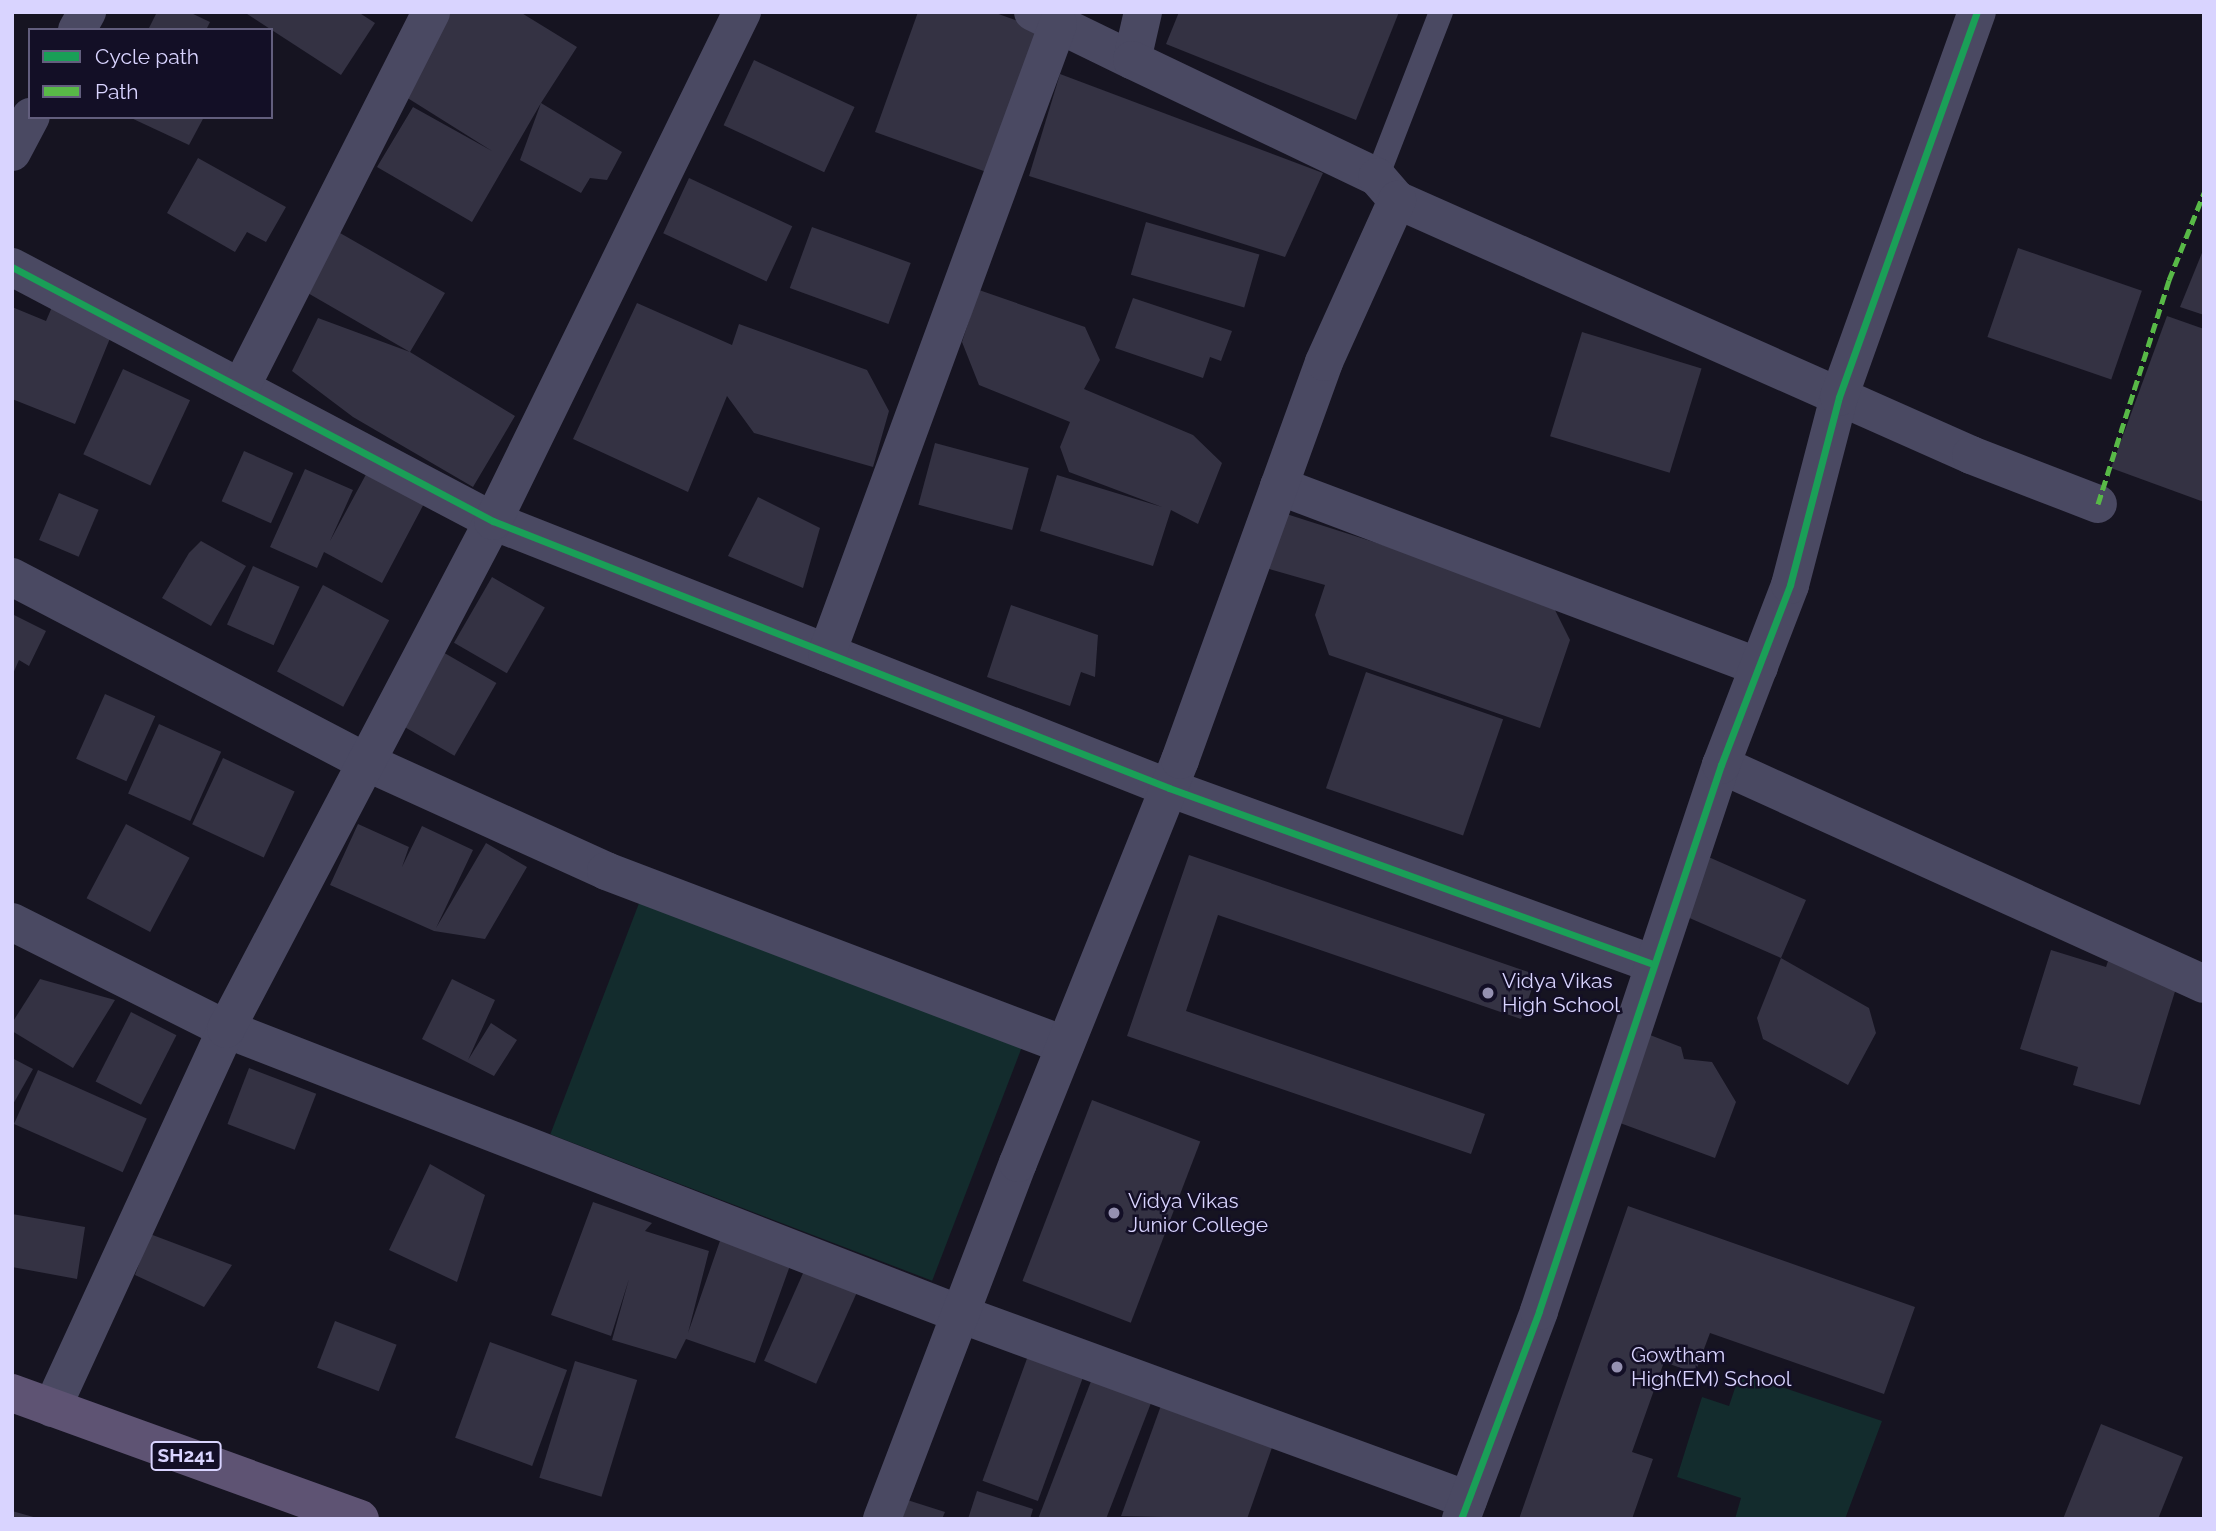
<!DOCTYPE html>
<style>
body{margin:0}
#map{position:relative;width:2216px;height:1531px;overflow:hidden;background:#161421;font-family:Raleway,sans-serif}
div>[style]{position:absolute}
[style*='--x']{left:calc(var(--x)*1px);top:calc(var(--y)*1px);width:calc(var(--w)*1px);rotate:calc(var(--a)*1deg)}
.green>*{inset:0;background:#132c2d;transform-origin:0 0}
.building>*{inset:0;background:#343243;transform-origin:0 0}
.service>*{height:24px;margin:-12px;padding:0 12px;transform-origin:12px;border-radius:12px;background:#4a4962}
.minor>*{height:38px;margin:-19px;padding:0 19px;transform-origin:19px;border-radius:19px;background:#4a4962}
.primary>*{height:38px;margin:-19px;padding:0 19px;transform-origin:19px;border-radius:19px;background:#5e5373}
.quiet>*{height:5px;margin-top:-2.5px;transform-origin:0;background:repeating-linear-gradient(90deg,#58b947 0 10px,transparent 0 15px)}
.cycleway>*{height:7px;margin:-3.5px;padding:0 3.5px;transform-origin:3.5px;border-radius:3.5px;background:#1a9f57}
.dots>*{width:19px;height:19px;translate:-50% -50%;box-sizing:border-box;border:4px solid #130f26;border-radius:50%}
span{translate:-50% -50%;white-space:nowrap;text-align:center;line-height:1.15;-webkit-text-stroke:5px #130f26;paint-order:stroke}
.shield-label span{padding:2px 5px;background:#130f26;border:2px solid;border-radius:5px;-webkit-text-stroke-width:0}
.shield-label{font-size:19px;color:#d9d4ff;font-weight:700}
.poi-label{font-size:21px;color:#d9d4ff}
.left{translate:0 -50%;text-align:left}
.frame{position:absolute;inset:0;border:14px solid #d9d4ff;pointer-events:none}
.legend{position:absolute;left:28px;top:28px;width:245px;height:91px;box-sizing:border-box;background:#130f26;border:2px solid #625e7d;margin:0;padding:9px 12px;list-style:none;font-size:21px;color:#d9d4ff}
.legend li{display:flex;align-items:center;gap:14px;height:35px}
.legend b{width:35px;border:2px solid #625e7d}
</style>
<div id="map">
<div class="green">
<i style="left:641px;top:898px;width:409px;height:253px;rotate:21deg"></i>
<i style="clip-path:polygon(1740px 1373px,1882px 1421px,1845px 1519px,1735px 1519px,1741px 1498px,1677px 1477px,1702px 1397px,1729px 1406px)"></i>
</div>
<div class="building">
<i style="clip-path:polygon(157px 12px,189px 12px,210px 22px,206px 30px,148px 30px)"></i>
<i style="clip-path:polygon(244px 12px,358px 12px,375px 23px,341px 75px)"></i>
<i style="clip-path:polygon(447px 12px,520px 12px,577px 47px,541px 103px,622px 152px,607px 180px,590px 178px,581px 193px,520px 160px,541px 103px,472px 222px,377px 167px,413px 107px,492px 151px,398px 92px)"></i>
<i style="clip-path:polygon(918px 12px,993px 12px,1043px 30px,992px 174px,875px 132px)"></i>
<i style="clip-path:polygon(1179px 12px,1399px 12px,1356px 120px,1166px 44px)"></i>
<i style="left:754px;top:60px;width:111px;height:72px;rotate:25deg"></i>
<i style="clip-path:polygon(1060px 74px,1323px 173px,1285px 257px,1029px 176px)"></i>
<i style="clip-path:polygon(129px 117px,204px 117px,189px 145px)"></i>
<i style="clip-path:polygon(198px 158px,286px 207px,266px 242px,247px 232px,235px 252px,167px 213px)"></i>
<i style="left:689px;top:178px;width:114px;height:61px;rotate:25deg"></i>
<i style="left:1146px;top:222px;width:118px;height:55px;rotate:16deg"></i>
<i style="left:812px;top:227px;width:105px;height:65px;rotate:20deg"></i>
<i style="clip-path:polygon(340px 233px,445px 293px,410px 352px,515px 416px,473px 487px,353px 417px,292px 371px,318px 318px,410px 352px,306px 292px)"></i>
<i style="left:2018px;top:248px;width:131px;height:94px;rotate:19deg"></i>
<i style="clip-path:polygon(2204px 248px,2204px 315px,2180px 307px)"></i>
<i style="clip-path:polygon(979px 290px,1085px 327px,1100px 360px,1084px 389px,1193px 435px,1222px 463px,1198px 524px,1171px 510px,1153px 566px,1040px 531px,1057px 475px,1162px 507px,1069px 472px,1060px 447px,1070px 422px,979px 385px,962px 342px)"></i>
<i style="clip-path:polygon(1133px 298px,1232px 331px,1221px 361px,1210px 357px,1203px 378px,1115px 348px)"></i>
<i style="clip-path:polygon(637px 303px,732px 345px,739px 324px,867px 370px,889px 411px,873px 467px,754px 433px,727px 396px,688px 492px,573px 439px)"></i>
<i style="clip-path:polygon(12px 307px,46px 321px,52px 307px,113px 331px,75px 424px,12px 399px)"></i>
<i style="clip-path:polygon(2167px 316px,2204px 329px,2204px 502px,2111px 468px)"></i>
<i style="left:1582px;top:332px;width:125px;height:109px;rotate:17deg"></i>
<i style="left:123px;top:369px;width:74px;height:94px;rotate:25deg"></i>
<i style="left:935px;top:443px;width:97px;height:64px;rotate:15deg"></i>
<i style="left:244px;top:451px;width:54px;height:55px;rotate:24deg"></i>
<i style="clip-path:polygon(370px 467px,427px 498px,382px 583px,324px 552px,317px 568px,270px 547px,305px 469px,353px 490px,330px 541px)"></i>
<i style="left:59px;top:493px;width:43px;height:51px;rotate:23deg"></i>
<i style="clip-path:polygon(758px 497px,820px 528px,803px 588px,728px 556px)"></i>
<i style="clip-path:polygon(1255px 504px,1549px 598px,1570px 640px,1540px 728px,1329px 655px,1315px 615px,1325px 585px,1238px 560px)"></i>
<i style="clip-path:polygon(201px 541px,246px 566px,211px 626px,162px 598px,189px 553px)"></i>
<i style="left:253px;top:566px;width:51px;height:64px;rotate:24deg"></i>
<i style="left:492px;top:577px;width:61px;height:76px;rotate:30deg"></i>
<i style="left:323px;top:585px;width:75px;height:98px;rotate:28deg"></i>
<i style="clip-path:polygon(1011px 605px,1098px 635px,1095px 677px,1081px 672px,1070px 706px,987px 677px)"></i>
<i style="clip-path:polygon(12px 614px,46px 631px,29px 666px,19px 660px,12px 676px)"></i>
<i style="left:441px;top:651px;width:64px;height:84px;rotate:30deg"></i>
<i style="left:1366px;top:672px;width:145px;height:123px;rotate:19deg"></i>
<i style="left:105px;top:694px;width:55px;height:71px;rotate:24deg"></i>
<i style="left:159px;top:724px;width:68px;height:76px;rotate:24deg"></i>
<i style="left:223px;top:758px;width:79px;height:73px;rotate:25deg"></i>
<i style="left:126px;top:824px;width:72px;height:84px;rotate:28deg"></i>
<i style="clip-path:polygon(358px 824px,409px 847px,402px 867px,422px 826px,473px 850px,436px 928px,486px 843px,527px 867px,485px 939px,434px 931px,330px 885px)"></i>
<i style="clip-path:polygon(1189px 855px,1537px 975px,1521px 1019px,1218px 915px,1186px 1011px,1485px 1114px,1471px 1154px,1127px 1036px)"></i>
<i style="clip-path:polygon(1704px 855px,1806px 900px,1781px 958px,1869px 1008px,1876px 1033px,1848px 1085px,1763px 1039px,1757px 1018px,1781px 958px,1678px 913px)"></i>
<i style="clip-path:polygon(2051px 950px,2106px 967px,2109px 958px,2177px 985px,2140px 1105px,2073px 1085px,2078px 1067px,2020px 1049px)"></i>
<i style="clip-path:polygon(40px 979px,115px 1000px,73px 1068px,12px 1031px,12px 1023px)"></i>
<i style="clip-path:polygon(452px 979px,495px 1000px,468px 1060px,491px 1023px,517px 1040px,494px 1076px,422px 1039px)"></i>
<i style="left:131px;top:1012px;width:51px;height:78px;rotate:27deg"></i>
<i style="clip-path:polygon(1619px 1023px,1681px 1047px,1684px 1059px,1712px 1062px,1736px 1102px,1715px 1158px,1620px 1123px)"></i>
<i style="clip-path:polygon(12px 1058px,33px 1069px,12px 1106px)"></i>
<i style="left:249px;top:1068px;width:72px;height:60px;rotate:21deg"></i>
<i style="left:38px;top:1070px;width:119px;height:59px;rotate:24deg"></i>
<i style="left:1092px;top:1100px;width:116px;height:194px;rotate:21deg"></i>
<i style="clip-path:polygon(430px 1164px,485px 1195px,457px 1282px,389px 1250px)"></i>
<i style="clip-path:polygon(593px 1202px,652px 1223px,645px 1231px,709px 1251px,688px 1333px,722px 1235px,792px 1260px,755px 1363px,686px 1339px,676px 1359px,612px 1340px,629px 1279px,611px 1336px,551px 1315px)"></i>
<i style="clip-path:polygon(1628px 1206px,1915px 1307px,1884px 1394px,1710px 1333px,1695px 1373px,1664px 1362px,1632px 1452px,1653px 1459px,1632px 1519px,1519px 1519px)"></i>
<i style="clip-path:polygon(12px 1214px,85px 1227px,77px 1279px,12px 1267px)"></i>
<i style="clip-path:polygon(150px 1234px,232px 1265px,204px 1307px,135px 1275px)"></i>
<i style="left:808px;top:1262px;width:57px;height:108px;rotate:24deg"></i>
<i style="left:335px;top:1321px;width:66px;height:50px;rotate:21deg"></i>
<i style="left:490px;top:1342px;width:82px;height:102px;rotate:20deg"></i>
<i style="left:1029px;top:1353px;width:59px;height:136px;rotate:20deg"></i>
<i style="left:575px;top:1361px;width:65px;height:122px;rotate:17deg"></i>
<i style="clip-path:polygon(1098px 1363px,1158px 1385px,1106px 1519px,1038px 1519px)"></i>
<i style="clip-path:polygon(1163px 1400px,1275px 1439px,1247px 1519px,1121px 1516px)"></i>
<i style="clip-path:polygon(2101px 1424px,2183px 1457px,2158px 1519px,2063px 1519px)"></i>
<i style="clip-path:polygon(977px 1491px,1033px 1509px,1030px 1519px,968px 1519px)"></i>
<i style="clip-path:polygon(901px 1498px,945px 1512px,942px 1519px,894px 1519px)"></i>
<i style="clip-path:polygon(12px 1511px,37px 1518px,37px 1519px,12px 1519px)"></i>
</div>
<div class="service">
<i style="--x:1377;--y:177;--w:177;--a:-68.8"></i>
</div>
<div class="minor">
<i style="--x:1033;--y:12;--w:110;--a:25.9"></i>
<i style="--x:1143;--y:12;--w:49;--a:102.9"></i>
<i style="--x:1132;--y:60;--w:272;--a:25.5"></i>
<i style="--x:1377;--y:177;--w:30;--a:49"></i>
<i style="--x:1397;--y:200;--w:628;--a:23.95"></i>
<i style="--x:1971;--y:455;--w:136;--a:21.1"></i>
<i style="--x:77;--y:30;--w:21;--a:-61"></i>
<i style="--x:12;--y:152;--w:40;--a:-62"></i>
<i style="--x:12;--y:267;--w:544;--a:27.84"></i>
<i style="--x:493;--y:521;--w:727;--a:21.55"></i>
<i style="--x:1169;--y:788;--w:515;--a:19.98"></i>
<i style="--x:241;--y:387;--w:420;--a:-63.1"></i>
<i style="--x:1279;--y:486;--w:513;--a:20.66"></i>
<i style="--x:12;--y:577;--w:399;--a:27.6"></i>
<i style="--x:366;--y:762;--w:264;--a:24.4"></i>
<i style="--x:606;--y:871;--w:491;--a:20.8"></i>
<i style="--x:827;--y:653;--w:670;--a:-69.83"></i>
<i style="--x:1721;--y:765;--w:530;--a:24.39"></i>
<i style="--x:12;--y:922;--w:239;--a:26.6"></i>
<i style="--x:226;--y:1029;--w:787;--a:21.22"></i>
<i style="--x:960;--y:1314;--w:541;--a:20.11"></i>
<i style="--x:52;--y:1408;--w:417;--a:-65.3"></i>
<i style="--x:226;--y:1029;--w:574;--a:-62.27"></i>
<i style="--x:493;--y:521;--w:567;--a:-63.93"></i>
<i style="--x:882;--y:1519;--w:381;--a:-69.1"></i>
<i style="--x:1018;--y:1163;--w:434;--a:-68.1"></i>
<i style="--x:1180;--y:760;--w:423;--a:-70.1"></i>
<i style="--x:1324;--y:362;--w:178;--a:-65.7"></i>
<i style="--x:1461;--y:1519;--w:222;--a:-69.4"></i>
<i style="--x:1539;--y:1311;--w:576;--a:-71.57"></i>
<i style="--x:1721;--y:765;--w:193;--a:-69"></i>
<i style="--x:1790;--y:585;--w:194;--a:-75.4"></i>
<i style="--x:1839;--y:397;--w:409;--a:-70.3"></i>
</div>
<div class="primary">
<i style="--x:12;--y:1393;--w:370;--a:19.9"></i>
</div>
<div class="quiet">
<i style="--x:2098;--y:504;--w:235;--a:-72.4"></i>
<i style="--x:2169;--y:280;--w:94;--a:-68.1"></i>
</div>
<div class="cycleway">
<i style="--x:12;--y:267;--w:544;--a:27.84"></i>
<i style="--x:493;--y:521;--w:727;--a:21.55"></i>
<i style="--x:1169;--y:788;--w:515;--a:19.98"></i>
<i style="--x:1461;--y:1519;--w:222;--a:-69.4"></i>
<i style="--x:1539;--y:1311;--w:576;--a:-71.57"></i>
<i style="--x:1721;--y:765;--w:193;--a:-69"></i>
<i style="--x:1790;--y:585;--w:194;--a:-75.4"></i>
<i style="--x:1839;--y:397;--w:409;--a:-70.3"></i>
</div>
<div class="dots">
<i style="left:1488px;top:993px;background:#9591b1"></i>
<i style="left:1114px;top:1213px;background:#9591b1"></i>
<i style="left:1617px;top:1367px;background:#9591b1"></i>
</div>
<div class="shield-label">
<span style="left:186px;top:1456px">SH241</span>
</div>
<div class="poi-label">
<span class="left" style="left:1502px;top:993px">Vidya Vikas<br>High School</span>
<span class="left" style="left:1128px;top:1213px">Vidya Vikas<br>Junior College</span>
<span class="left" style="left:1631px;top:1367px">Gowtham<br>High(EM) School</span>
</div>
<div class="frame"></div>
<ul class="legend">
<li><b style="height:9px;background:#1a9f57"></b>Cycle path</li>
<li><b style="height:9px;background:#58b947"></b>Path</li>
</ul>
</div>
